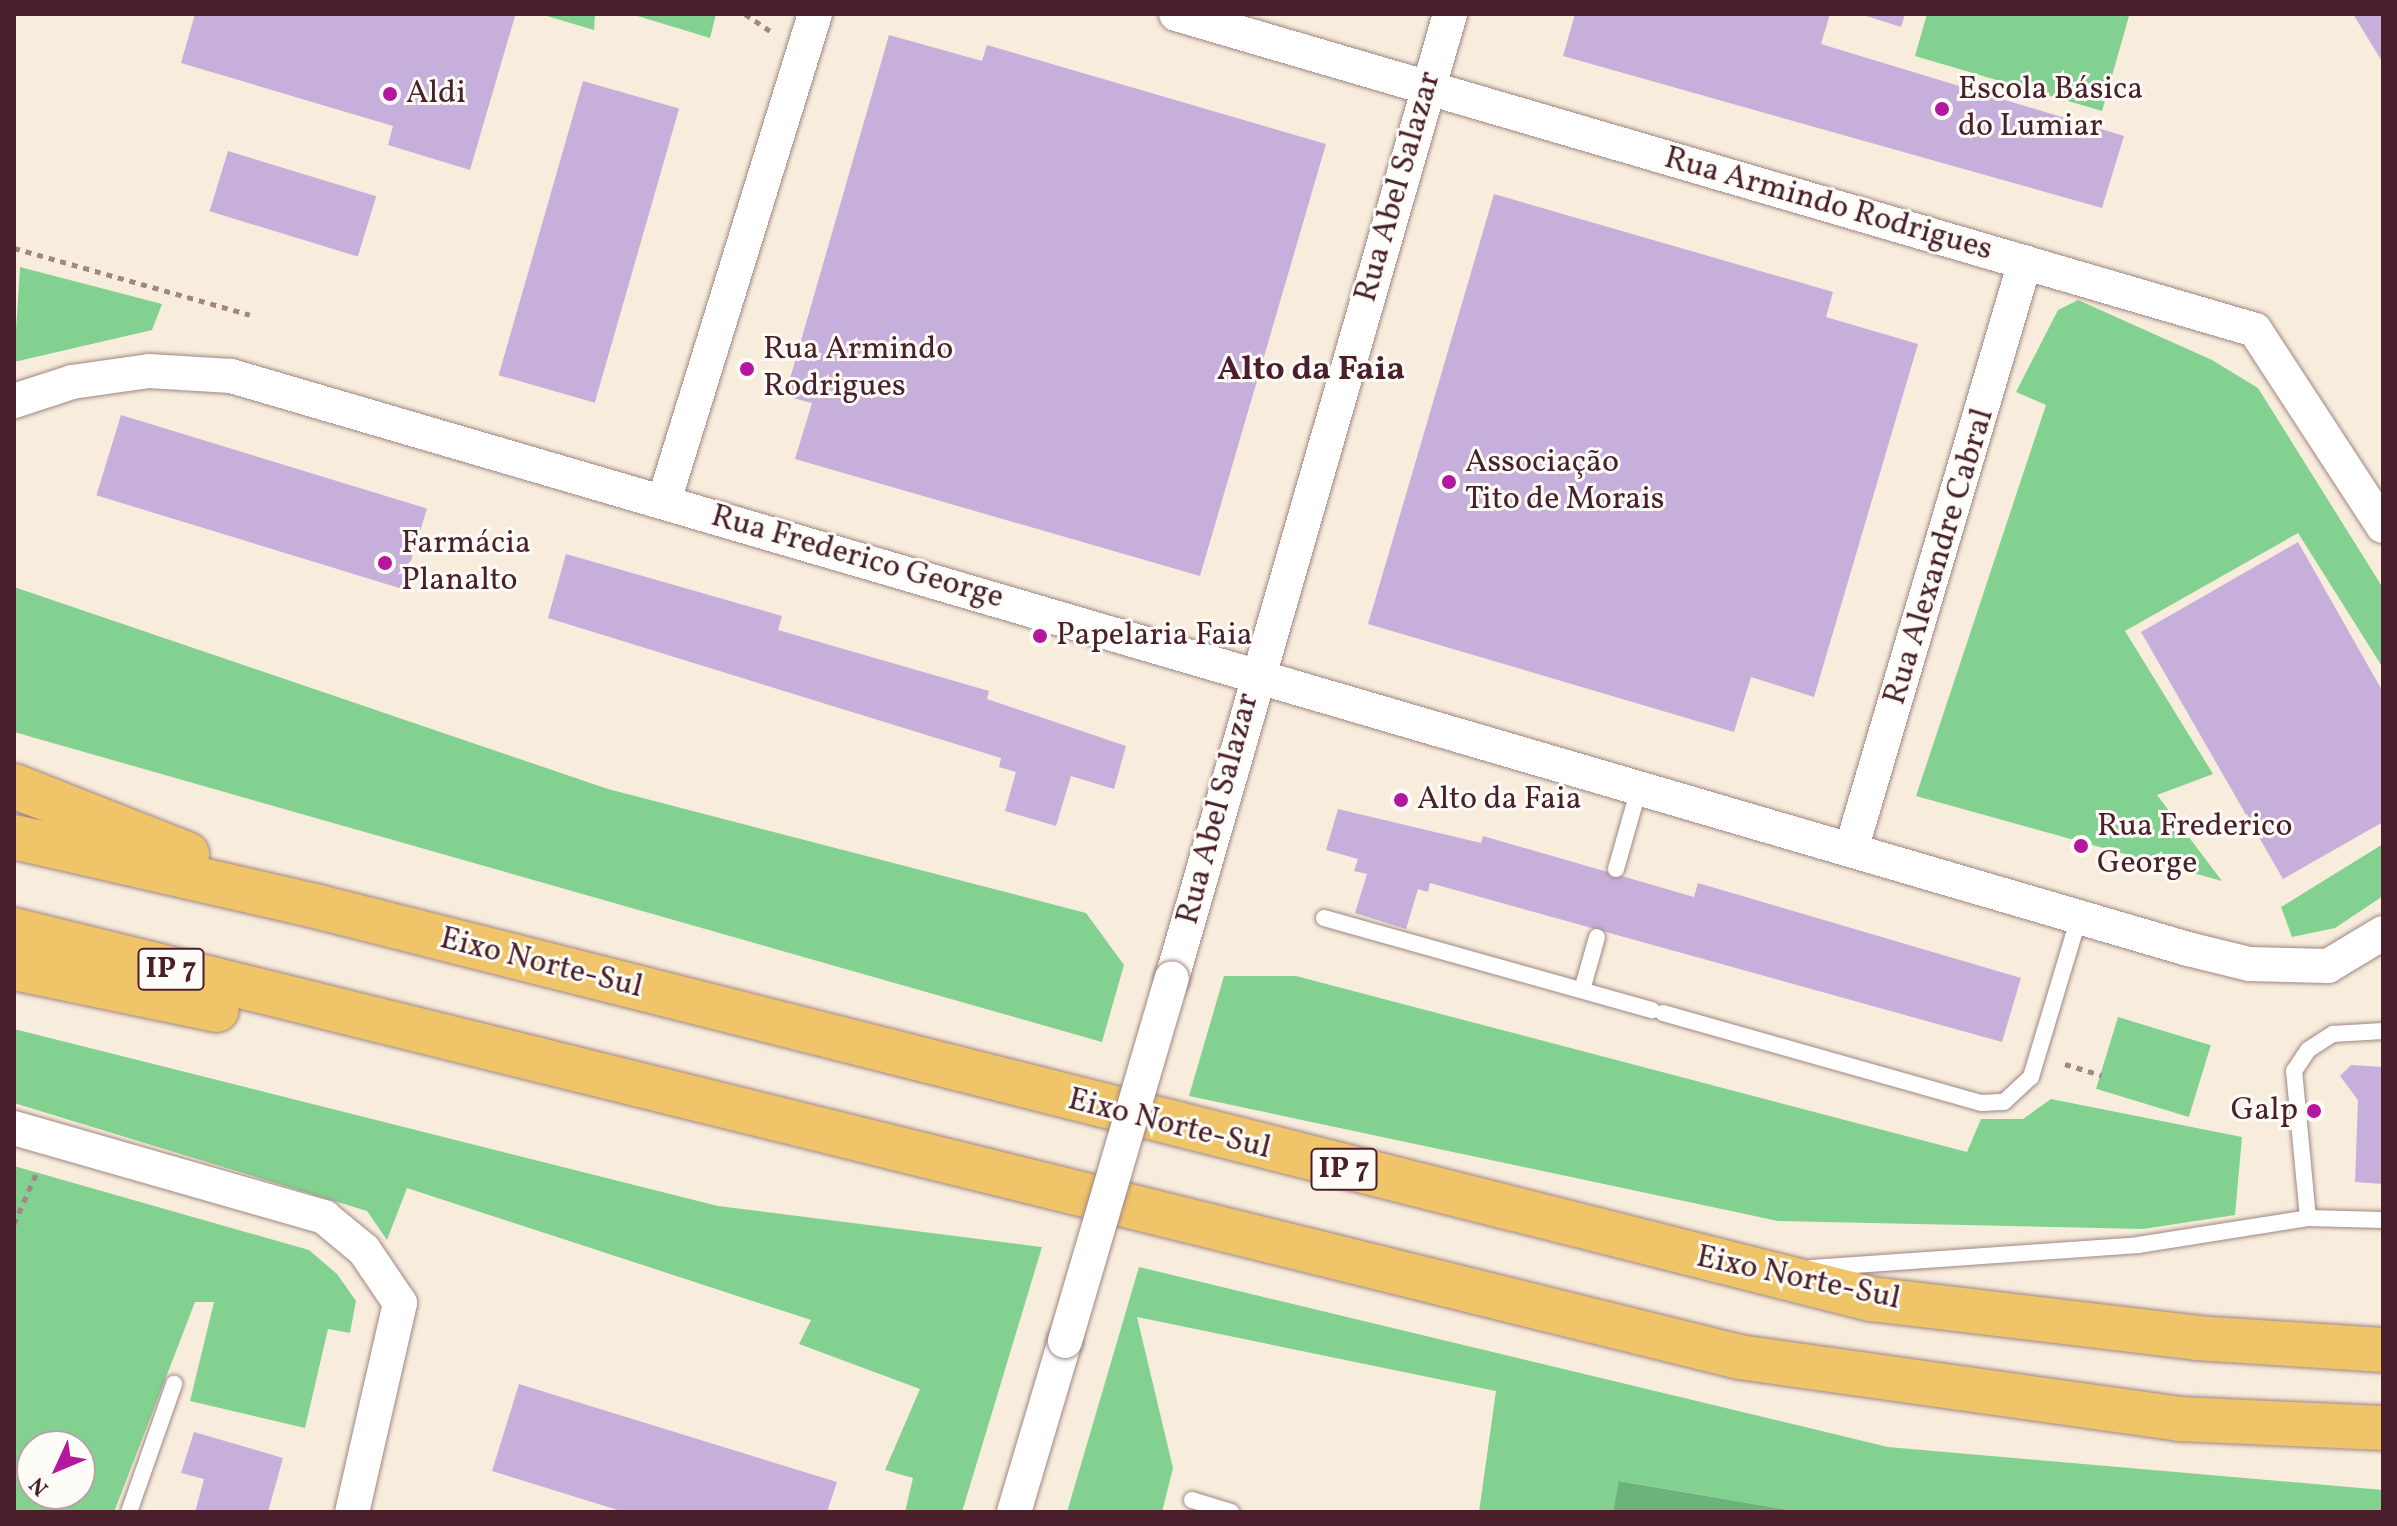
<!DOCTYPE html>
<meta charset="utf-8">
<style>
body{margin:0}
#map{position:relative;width:2397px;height:1526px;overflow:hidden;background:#f8eddc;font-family:Vollkorn,serif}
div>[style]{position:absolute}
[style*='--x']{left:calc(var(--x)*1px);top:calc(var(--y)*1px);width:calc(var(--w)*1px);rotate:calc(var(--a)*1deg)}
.green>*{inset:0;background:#83d190;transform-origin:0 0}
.forest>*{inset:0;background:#6ab37a}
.building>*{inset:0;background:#c7afdb;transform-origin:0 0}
.path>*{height:5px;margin-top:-2.5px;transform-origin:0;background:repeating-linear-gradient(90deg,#a18684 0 6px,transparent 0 12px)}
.roads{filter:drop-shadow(0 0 2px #a18684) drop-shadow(0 0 2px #a18684)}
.service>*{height:16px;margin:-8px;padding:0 8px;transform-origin:8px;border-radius:8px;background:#fff}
.minor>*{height:34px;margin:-17px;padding:0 17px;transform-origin:17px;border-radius:17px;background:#fff}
.trunk>*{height:44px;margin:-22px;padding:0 22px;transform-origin:22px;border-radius:22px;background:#f0c469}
.bridges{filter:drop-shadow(0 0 2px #a18684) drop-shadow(0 0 2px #a18684)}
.minor-bridge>*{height:34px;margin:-17px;padding:0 17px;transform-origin:17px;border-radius:17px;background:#fff}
.dots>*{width:22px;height:22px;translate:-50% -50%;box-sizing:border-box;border:4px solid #fdfcf7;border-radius:50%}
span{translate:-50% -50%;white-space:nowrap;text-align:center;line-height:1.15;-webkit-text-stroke:6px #fdfcf7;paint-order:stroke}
.shield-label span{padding:2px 6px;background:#fdfcf7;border:2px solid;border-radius:6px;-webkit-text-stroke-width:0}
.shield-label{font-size:30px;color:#4a1f2b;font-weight:700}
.poi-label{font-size:32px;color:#4a1f2b}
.left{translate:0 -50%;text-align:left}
.right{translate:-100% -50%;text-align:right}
.street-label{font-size:32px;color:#4a1f2b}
.neighbourhood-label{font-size:34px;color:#4a1f2b;font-weight:700}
.frame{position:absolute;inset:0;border:16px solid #4a1f2b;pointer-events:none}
.north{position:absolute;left:16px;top:1430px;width:80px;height:80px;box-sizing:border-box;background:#fdfcf7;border:2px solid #b5a4a5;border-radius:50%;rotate:226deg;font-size:22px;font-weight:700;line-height:32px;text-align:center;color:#4a1f2b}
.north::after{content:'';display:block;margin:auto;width:28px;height:36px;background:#b5179e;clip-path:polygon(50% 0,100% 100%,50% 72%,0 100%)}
</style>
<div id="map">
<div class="green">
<i style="clip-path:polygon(540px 14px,595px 14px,594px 30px)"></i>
<i style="clip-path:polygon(631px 14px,716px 14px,710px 38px)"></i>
<i style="clip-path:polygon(1927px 14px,2121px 14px,2129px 16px,2102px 111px,1915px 56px)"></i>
<i style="clip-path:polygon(20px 267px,162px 304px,152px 330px,14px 362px)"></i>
<i style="clip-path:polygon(2078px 300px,2212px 360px,2258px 388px,2383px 588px,2383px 668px,2298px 533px,2125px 631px,2213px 774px,2157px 795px,2222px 881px,1916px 796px,2046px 405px,2016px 392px,2058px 310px)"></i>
<i style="clip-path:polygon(14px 587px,608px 789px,1086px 913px,1124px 965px,1102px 1042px,14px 732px)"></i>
<i style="clip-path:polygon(2383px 844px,2383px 896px,2335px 928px,2292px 937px,2281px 907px)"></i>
<i style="clip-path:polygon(1224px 976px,1296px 976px,1967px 1152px,1981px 1119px,2023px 1119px,2051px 1099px,2242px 1137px,2235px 1215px,2143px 1229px,1778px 1221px,1189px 1096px)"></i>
<i style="left:2118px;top:1017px;width:97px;height:75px;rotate:17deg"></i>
<i style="clip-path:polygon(14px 1029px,718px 1206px,1042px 1247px,962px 1512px,905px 1512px,913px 1478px,885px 1470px,920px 1389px,799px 1344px,811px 1320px,407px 1188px,387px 1240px,367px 1211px,14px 1103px)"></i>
<i style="clip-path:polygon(evenodd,14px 1166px,309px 1250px,337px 1274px,356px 1301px,350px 1333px,328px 1329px,305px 1428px,190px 1401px,214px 1302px,195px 1302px,114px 1512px,14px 1512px,14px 1166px,32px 1446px,80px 1446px,80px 1494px,32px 1494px,32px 1446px)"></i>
<i style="clip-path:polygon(1139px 1267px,1888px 1447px,2383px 1490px,2383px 1512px,1801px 1512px,1620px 1481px,1613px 1512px,1479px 1512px,1496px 1391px,1137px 1317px,1173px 1468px,1162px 1512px,1067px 1512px)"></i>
</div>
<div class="forest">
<i style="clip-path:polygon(1619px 1481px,1801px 1512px,1613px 1512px)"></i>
</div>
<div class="building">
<i style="clip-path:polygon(195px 14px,508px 14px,515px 16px,470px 170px,388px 145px,393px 126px,181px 63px)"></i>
<i style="clip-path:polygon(1575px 14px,1830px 14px,1821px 44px,2124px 136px,2102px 208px,1563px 56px)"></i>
<i style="clip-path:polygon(1860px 14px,1905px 14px,1901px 27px)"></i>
<i style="clip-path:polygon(2353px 14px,2383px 14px,2383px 63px)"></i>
<i style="clip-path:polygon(889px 35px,982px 61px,987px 45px,1326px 144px,1200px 576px,795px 459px,812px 403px,785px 396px)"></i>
<i style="left:583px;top:81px;width:100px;height:306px;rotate:16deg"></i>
<i style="left:228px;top:151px;width:155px;height:63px;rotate:17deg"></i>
<i style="clip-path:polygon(1494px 194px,1833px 292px,1826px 317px,1918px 344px,1814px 697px,1751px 677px,1734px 732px,1368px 624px)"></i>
<i style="left:121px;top:415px;width:320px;height:84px;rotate:17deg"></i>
<i style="clip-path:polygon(2298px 542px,2383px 692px,2383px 822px,2283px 879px,2141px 632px)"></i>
<i style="clip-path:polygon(566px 554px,782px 616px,778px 630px,989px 691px,987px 699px,1126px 746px,1114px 789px,1071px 776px,1056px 826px,1005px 811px,1016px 772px,999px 767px,1001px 758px,548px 618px)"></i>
<i style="clip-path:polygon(1338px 809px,1481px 843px,1483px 836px,1694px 897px,1698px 883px,2021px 978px,2002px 1042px,1430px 883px,1428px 892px,1418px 889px,1406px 929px,1355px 913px,1367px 874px,1354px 871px,1358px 859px,1326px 850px)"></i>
<i style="clip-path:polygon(2351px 1065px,2383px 1067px,2383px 1184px,2355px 1182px,2358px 1100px,2340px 1076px)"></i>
<i style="clip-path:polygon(519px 1384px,837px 1482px,827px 1512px,624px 1512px,492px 1471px)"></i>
<i style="clip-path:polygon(194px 1432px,283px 1458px,268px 1512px,195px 1512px,204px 1479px,181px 1473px)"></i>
</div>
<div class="path">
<i style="--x:745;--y:14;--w:32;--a:34"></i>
<i style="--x:14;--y:248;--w:245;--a:15.8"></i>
<i style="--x:2065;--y:1064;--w:38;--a:17"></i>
<i style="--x:14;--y:1224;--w:55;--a:-66.3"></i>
</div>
<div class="roads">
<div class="service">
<i style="--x:1616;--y:869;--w:84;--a:-74.1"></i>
<i style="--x:1324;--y:918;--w:341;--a:15.7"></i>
<i style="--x:1582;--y:990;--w:55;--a:-74.2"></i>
<i style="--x:1663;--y:1013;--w:331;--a:15.8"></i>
<i style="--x:1982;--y:1103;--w:22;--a:-3"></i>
<i style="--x:2004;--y:1102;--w:37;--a:-43"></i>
<i style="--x:2031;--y:1077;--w:167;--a:-73.3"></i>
<i style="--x:2308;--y:1218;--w:148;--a:-95.4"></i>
<i style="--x:2294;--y:1071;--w:25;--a:-56"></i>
<i style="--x:2308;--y:1050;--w:30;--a:-33"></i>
<i style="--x:2333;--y:1034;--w:50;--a:-3.4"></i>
<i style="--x:1812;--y:1268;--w:327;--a:-4"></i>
<i style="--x:2138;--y:1245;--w:172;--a:-9"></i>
<i style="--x:2308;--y:1218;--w:75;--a:1.5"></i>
<i style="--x:1192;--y:1500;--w:41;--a:17.1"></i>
<i style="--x:129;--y:1512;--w:136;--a:-70.6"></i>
</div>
<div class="minor">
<i style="--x:1176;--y:14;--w:1124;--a:16.32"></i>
<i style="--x:2255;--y:330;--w:234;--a:56.9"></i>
<i style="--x:14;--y:401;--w:61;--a:-18.1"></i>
<i style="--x:72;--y:382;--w:78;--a:-8.1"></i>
<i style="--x:149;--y:371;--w:82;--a:3.5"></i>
<i style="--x:231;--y:376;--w:2039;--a:16.32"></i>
<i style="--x:2188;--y:949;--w:63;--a:13.8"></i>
<i style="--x:2249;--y:964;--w:79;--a:1.5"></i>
<i style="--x:2328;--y:966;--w:64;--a:-31"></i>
<i style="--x:664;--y:501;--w:510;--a:-72.77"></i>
<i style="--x:1851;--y:850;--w:613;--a:-73.52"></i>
<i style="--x:1172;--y:978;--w:1003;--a:-73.91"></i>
<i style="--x:14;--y:1128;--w:323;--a:16"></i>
<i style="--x:324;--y:1217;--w:52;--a:39.5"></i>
<i style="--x:364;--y:1250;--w:64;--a:55.8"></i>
<i style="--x:400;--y:1303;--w:214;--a:102.9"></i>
<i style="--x:1014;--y:1512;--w:178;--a:-73.4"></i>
</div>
<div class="trunk">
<i style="--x:14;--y:786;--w:186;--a:21.5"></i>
<i style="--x:14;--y:837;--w:313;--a:12.9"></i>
<i style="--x:319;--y:907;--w:1601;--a:14.18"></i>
<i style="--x:1871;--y:1299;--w:327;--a:6.8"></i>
<i style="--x:2196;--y:1338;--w:187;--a:3.7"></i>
<i style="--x:14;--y:930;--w:1777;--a:13.9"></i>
<i style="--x:1739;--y:1357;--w:444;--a:8"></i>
<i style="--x:2179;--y:1419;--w:204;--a:2.5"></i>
<i style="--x:14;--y:968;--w:207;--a:11.7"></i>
</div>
</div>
<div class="bridges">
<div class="minor-bridge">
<i style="--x:1065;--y:1341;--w:378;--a:-73.6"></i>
</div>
</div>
<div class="dots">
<i style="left:390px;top:94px;background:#b5179e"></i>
<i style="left:1942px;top:109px;background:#b5179e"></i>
<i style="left:747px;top:369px;background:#b5179e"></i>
<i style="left:1449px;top:482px;background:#b5179e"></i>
<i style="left:385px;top:563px;background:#b5179e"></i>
<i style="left:1040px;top:636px;background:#b5179e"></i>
<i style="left:1401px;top:800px;background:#b5179e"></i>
<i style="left:2081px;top:846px;background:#b5179e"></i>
<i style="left:2314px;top:1111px;background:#b5179e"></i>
</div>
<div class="shield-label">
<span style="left:171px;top:969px">IP 7</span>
<span style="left:1344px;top:1169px">IP 7</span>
</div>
<div class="poi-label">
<span class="left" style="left:1958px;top:109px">Escola Básica<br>do Lumiar</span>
<span class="left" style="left:406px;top:94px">Aldi</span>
<span class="left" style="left:763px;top:369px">Rua Armindo<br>Rodrigues</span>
<span class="left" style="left:1465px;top:482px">Associação<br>Tito de Morais</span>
<span class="left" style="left:401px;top:563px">Farmácia<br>Planalto</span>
<span class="left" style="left:1056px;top:636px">Papelaria Faia</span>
<span class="left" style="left:1417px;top:800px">Alto da Faia</span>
<span class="left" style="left:2097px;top:846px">Rua Frederico<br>George</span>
<span class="right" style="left:2298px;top:1111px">Galp</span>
</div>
<div class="street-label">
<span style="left:1399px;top:187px;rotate:-74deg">Rua Abel Salazar</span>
<span style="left:1828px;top:205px;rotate:16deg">Rua Armindo Rodrigues</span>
<span style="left:1940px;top:557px;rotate:-73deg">Rua Alexandre Cabral</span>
<span style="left:857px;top:558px;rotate:16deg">Rua Frederico George</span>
<span style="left:1219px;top:809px;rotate:-75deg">Rua Abel Salazar</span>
<span style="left:541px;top:964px;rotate:14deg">Eixo Norte-Sul</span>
<span style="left:1169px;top:1125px;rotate:14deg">Eixo Norte-Sul</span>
<span style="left:1798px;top:1279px;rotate:12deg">Eixo Norte-Sul</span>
</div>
<div class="neighbourhood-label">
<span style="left:1311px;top:371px">Alto da Faia</span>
</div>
<div class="frame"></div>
<div class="north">N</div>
</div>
